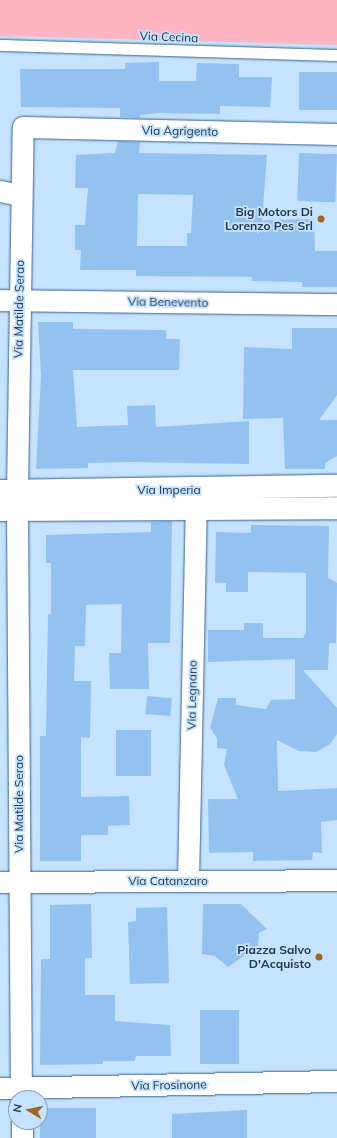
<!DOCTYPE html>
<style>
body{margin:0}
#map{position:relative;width:337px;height:1138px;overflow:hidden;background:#c5e2fe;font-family:Mulish,sans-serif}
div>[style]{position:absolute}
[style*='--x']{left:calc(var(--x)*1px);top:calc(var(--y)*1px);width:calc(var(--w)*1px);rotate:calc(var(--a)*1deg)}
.green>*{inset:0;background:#ffb4c1}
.building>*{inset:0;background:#93c2f0;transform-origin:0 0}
.roads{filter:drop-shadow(0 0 1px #37638c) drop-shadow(0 0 1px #37638c)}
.service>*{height:11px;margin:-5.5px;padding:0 5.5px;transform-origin:5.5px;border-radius:5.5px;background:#fff}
.minor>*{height:21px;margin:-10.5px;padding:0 10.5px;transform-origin:10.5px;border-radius:10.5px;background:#fff}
.tertiary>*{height:22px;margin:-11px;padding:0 11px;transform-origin:11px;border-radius:11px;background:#fff}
.dots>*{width:11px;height:11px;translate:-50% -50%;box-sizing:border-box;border:2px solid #c5e2fe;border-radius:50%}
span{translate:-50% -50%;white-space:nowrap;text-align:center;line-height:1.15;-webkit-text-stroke:3.5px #c5e2fe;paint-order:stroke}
.street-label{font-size:12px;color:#263a4c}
.poi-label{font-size:12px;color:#263a4c;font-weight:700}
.right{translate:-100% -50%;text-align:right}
.north{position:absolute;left:8px;top:1090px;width:40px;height:40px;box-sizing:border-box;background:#c5e2fe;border:1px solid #859fb7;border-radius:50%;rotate:280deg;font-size:11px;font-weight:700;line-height:16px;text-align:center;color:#263a4c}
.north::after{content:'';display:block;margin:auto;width:14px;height:18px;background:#9f6822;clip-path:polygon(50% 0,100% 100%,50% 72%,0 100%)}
</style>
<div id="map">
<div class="green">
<i style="clip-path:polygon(0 0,337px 0,337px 45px,0 36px)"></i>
</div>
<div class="building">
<i style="clip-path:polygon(159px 62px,159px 81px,196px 81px,197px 63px,239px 64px,239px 77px,272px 77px,270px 107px,220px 106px,220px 114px,159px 113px,140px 115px,140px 118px,120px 117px,120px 108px,21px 107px,20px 69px,125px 69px,125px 63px)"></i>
<i style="left:299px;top:72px;width:38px;height:38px"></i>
<i style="clip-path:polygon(evenodd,118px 141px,140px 142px,139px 153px,267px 155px,262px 220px,314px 219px,315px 251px,337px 251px,337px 287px,302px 287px,302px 282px,252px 281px,252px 277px,136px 276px,136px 270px,80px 270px,81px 250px,75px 250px,75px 225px,85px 225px,88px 188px,75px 188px,76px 155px,115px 153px,118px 141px,138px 194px,193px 195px,191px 233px,187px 233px,187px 246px,137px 246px,138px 194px)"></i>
<i style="left:299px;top:153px;width:38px;height:48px;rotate:2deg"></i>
<i style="clip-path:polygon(38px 322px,73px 322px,73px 329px,166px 330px,166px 339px,180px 339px,179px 370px,73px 370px,77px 427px,128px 425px,127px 406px,155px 405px,156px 427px,249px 421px,249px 464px,133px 462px,88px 463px,88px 468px,36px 469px,41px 375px)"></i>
<i style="clip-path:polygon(292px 328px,337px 328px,337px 395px,319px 420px,337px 420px,337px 456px,325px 463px,325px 469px,285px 469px,283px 418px,243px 419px,244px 347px,292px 349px)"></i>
<i style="clip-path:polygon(172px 521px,170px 643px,148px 643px,149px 689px,110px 689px,109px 653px,121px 653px,122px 604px,86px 605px,85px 646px,75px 646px,74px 681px,91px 681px,90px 738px,81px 737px,81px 797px,129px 796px,130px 825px,108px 826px,108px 835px,81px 835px,81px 861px,40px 861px,40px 736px,46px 736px,48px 614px,51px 614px,51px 563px,46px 563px,46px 535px,151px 532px,151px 522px)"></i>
<i style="clip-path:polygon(251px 525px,329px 526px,328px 578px,337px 583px,336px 643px,329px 643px,328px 670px,303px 670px,337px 708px,337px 734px,330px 744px,316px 752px,299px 751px,277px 740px,278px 791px,337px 788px,337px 820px,321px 822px,322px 853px,313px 852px,312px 860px,253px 861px,253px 852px,209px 853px,208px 799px,238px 799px,224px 765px,227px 749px,217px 748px,217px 738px,210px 728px,218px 698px,236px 698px,236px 705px,266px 709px,271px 700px,295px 699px,295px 659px,208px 662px,208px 630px,244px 630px,244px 623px,263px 623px,263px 638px,303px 638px,306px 633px,306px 573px,248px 572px,248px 592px,226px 592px,226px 583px,215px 583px,216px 532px,251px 533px)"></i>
<i style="left:147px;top:696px;width:25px;height:18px;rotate:5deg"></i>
<i style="left:116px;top:730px;width:35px;height:46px"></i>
<i style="clip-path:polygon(91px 904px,92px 958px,85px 958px,85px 995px,115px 995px,115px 1021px,170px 1025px,171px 1056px,136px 1056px,135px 1061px,103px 1061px,103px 1064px,40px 1065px,41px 959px,50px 959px,50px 905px)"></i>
<i style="clip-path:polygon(203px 904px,241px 904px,267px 929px,259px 933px,258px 946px,228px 967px,215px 956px,202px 954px)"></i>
<i style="clip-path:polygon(167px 907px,169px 983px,130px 984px,128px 922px,136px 921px,136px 908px)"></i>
<i style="left:200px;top:1010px;width:39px;height:54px"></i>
<i style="left:40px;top:1108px;width:56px;height:30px"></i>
<i style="clip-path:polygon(247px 1110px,247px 1138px,172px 1138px,172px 1114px)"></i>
</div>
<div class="roads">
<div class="service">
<i style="--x:0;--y:45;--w:337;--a:1.7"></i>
</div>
<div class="minor">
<i style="--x:0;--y:191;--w:20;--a:11"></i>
<i style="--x:0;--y:300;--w:337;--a:0.7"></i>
<i style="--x:17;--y:491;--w:364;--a:-89.1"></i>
<i style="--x:23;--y:127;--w:314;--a:1.3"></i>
<i style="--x:17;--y:511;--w:587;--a:89.61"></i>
<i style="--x:188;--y:881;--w:371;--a:-88.8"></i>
<i style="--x:0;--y:882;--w:337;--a:-0.3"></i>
<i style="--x:0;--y:1088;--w:337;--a:-1.2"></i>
<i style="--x:22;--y:1122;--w:16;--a:90"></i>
</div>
<div class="tertiary">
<i style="--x:0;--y:491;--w:337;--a:-0.9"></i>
<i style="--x:0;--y:510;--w:337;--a:-0.3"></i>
</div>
</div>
<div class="dots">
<i style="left:321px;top:219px;background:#9f6822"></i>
<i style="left:319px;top:957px;background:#9f6822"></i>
</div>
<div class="street-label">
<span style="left:169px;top:37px;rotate:2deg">Via Cecina</span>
<span style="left:180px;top:131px;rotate:1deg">Via Agrigento</span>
<span style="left:168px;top:302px;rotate:1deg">Via Benevento</span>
<span style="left:19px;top:309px;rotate:-89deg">Via Matilde Serao</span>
<span style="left:169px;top:490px">Via Imperia</span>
<span style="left:192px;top:695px;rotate:-89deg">Via Legnano</span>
<span style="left:19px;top:804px;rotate:-90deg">Via Matilde Serao</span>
<span style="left:168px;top:881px">Via Catanzaro</span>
<span style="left:169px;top:1085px;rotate:-1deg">Via Frosinone</span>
</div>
<div class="poi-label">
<span class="right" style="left:313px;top:219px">Big Motors Di<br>Lorenzo Pes Srl</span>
<span class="right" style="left:311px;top:957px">Piazza Salvo<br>D'Acquisto</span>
</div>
<div class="north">N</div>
</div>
